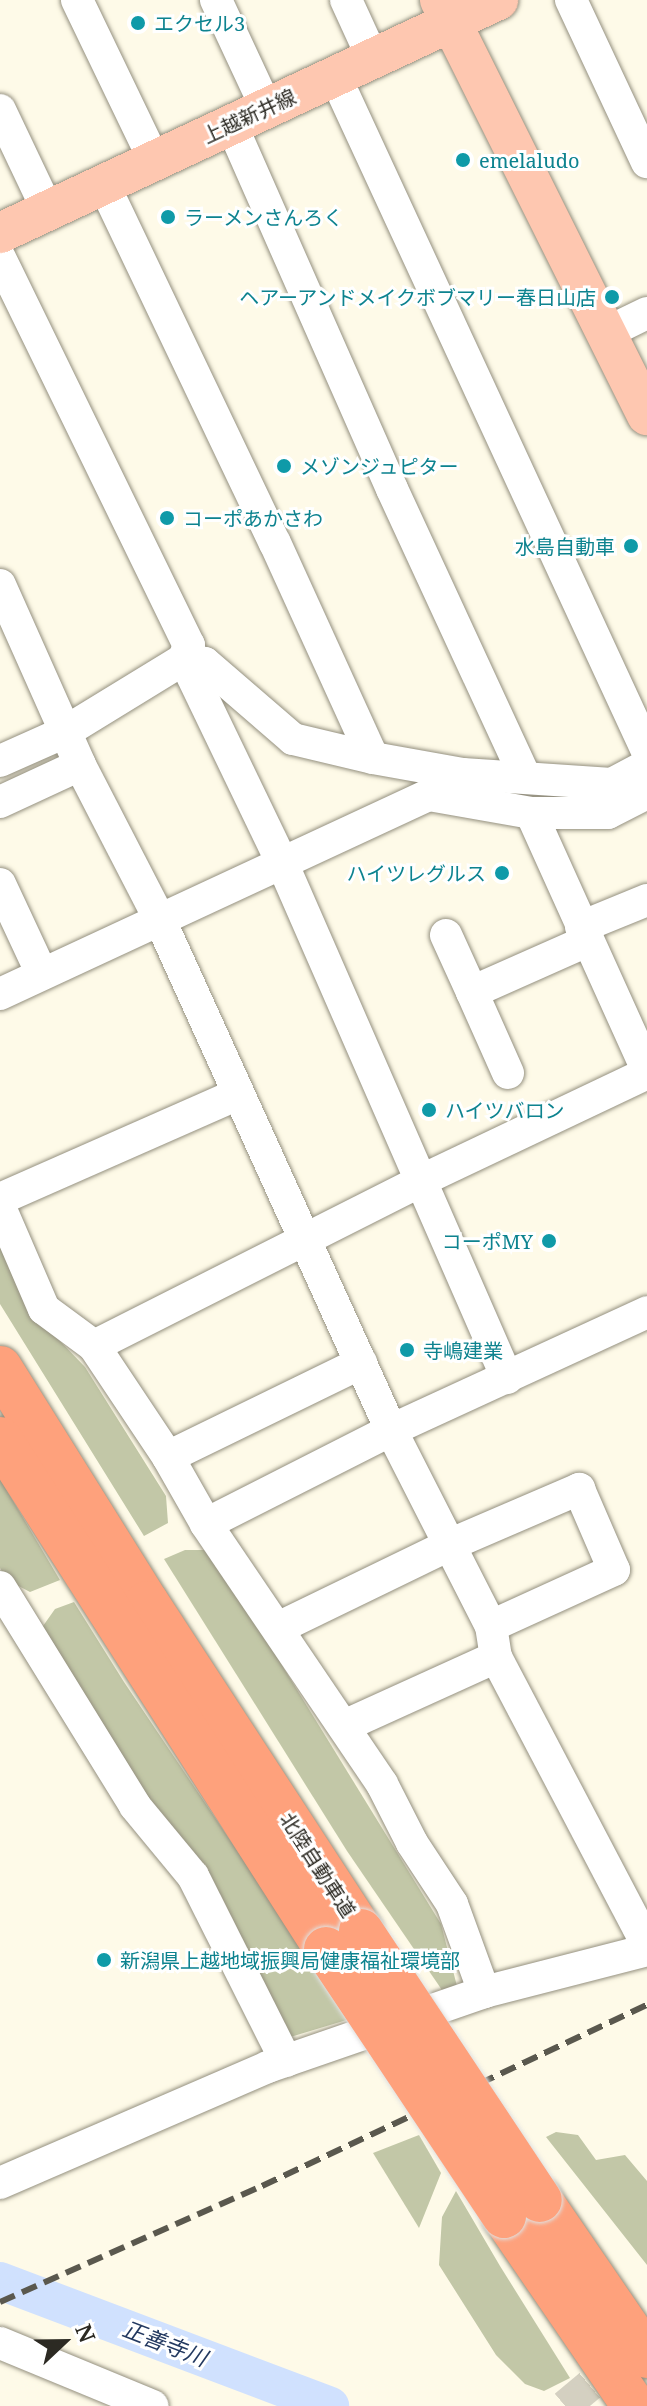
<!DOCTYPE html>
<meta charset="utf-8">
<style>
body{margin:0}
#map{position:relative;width:647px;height:2406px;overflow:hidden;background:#fefae8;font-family:"Noto Serif","Noto Sans JP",serif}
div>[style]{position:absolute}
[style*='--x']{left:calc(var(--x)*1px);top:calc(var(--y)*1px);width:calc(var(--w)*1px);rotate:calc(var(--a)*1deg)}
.forest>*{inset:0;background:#c2c7a7}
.river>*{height:38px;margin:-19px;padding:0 19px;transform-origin:19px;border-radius:19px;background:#d0e1fe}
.minor-tunnel>*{height:32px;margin-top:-16px;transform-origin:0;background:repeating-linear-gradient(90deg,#d4d0c1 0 32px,transparent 0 48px)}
.roads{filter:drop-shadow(0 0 2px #94907f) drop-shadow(0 0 2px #94907f)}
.minor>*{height:32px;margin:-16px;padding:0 16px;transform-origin:16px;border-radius:16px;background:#fff}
.major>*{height:40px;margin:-20px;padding:0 20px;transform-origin:20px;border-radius:20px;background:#fec7b0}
.highway>*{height:44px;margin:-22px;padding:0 22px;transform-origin:22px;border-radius:22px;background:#fea17c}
.rail>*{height:6px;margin-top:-3px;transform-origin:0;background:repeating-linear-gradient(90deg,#5a584e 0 16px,transparent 0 24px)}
.bridges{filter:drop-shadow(0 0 2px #e1e1e0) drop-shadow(0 0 2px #e1e1e0)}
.highway-bridge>*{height:44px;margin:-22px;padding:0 22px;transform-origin:22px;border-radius:22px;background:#fea17c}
.dots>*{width:22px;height:22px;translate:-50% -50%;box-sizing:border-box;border:4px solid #fff;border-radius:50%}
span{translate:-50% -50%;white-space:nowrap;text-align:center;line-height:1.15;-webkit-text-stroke:6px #fff;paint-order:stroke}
.culture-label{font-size:20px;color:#0d838f}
.left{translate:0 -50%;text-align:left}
.right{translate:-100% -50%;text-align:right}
.street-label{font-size:20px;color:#2c2a23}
.water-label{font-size:22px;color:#233960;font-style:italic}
.north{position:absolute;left:24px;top:2302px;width:80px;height:80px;-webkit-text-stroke:6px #fff;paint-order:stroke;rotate:68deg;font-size:22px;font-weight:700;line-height:32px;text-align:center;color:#2c2a23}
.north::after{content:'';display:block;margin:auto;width:28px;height:36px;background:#2c2a23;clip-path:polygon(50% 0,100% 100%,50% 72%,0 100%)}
</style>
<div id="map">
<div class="forest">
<i style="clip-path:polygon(0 1235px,35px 1315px,85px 1367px,166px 1496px,168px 1523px,144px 1536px,0 1304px)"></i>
<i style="clip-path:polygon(0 1479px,60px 1580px,30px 1592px,7px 1580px,0 1568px)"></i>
<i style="clip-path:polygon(185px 1550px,208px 1550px,221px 1566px,441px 1924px,459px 1994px,444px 1993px,347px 1851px,164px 1559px)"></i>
<i style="clip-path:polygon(74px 1602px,124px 1682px,350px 2019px,287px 2038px,41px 1637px,43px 1626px,55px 1609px)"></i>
<i style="clip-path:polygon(556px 2132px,578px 2135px,596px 2160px,625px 2155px,647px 2181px,647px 2265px,546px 2137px)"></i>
<i style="clip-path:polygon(419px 2135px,441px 2173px,419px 2228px,373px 2153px)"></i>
<i style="clip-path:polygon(456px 2191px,500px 2266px,570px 2378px,544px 2391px,525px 2384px,496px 2355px,439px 2265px,442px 2217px)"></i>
</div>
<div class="river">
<i style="--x:0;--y:2281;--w:353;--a:20.7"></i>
</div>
<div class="minor-tunnel">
<i style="--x:565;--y:2406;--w:80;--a:-39.9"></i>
</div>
<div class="roads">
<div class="minor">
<i style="--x:77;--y:0;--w:178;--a:64.3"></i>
<i style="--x:216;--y:0;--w:118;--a:65"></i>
<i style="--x:346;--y:0;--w:65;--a:65.4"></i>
<i style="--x:571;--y:0;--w:179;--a:64.9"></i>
<i style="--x:335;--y:76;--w:744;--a:65.19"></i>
<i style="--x:0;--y:110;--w:112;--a:64.6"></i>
<i style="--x:231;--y:124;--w:399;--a:66.2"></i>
<i style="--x:392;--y:489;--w:317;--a:65.2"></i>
<i style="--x:104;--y:185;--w:397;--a:64.5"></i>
<i style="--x:275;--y:543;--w:236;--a:65.5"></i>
<i style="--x:0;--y:258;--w:431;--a:64"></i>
<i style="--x:189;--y:645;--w:15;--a:110"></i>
<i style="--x:184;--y:659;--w:229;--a:64.3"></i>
<i style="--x:283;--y:865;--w:560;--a:66.41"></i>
<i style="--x:608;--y:332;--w:43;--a:-26"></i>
<i style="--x:0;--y:585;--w:197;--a:66"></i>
<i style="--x:80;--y:765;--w:174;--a:62.7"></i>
<i style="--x:160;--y:920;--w:560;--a:65.63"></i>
<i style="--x:391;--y:1430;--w:220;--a:63"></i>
<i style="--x:491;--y:1626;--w:31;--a:81"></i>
<i style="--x:496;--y:1657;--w:325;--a:62.3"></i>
<i style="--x:0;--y:761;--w:71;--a:-24"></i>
<i style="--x:65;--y:732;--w:140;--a:-31.5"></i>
<i style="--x:184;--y:659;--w:21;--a:11"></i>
<i style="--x:205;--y:663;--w:116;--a:40.8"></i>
<i style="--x:293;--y:739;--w:82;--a:13.4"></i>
<i style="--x:373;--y:758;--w:91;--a:10.1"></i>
<i style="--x:463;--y:774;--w:149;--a:3.8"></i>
<i style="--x:612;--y:784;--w:40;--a:-28"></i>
<i style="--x:0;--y:802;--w:88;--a:-24.8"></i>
<i style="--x:531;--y:813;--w:282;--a:65.7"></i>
<i style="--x:0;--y:884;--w:99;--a:65"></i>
<i style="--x:581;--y:927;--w:71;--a:-22.2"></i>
<i style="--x:446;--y:935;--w:63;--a:65.5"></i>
<i style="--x:0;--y:994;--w:473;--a:-24.9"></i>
<i style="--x:429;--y:795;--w:104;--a:10"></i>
<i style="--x:531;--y:813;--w:77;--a:0"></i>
<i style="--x:608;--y:813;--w:44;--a:-27.1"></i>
<i style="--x:508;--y:1073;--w:89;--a:-114"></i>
<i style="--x:472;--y:992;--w:126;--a:-23.9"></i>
<i style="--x:0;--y:1199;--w:260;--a:-23.8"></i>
<i style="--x:0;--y:1207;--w:111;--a:66.7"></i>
<i style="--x:44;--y:1309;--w:62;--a:36.5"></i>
<i style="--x:94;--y:1346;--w:133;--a:56.3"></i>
<i style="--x:168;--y:1457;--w:77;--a:60.4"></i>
<i style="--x:206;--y:1524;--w:314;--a:55.9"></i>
<i style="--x:382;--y:1784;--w:66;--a:63"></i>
<i style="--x:412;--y:1843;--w:73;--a:56.7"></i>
<i style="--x:452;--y:1904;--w:94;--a:70"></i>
<i style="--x:94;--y:1346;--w:365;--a:-26.8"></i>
<i style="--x:420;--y:1181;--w:251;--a:-25.4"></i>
<i style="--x:168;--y:1457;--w:215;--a:-26"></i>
<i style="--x:206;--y:1524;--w:208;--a:-26.9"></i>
<i style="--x:391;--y:1430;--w:282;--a:-24.7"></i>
<i style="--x:0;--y:1587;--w:257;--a:58.3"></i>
<i style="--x:135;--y:1806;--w:91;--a:50.4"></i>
<i style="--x:193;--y:1876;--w:207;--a:63.3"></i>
<i style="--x:278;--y:1628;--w:190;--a:-25.9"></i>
<i style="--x:449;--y:1545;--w:142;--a:-23.3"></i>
<i style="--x:579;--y:1489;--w:88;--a:66.6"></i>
<i style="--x:614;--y:1570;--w:135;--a:155.5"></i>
<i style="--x:344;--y:1726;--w:167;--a:-24.4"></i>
<i style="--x:0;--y:2183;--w:292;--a:-23.4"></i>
<i style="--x:268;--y:2067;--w:229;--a:-19.1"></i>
<i style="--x:484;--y:1992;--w:168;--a:-14.4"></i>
<i style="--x:0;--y:2343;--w:165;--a:22.4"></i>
</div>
<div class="major">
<i style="--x:440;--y:0;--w:464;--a:63.5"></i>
<i style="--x:0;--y:233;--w:550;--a:-25.07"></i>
</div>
<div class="highway">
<i style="--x:0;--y:1368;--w:277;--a:58"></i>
<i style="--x:147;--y:1603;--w:392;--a:56.9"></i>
<i style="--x:0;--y:1439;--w:605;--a:57.41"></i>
<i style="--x:540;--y:2200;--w:189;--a:55.6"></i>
<i style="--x:504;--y:2216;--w:230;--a:55.6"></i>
</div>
</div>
<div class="rail">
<i style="--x:0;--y:2302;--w:287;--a:-23.9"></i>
<i style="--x:262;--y:2186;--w:425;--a:-25.2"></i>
</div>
<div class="bridges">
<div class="highway-bridge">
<i style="--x:361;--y:1931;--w:323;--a:56.4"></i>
<i style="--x:326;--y:1949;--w:321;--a:56.3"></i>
</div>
</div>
<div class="dots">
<i style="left:138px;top:23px;background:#0f9aa8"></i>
<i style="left:463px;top:160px;background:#0f9aa8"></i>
<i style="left:168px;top:217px;background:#0f9aa8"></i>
<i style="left:612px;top:297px;background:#0f9aa8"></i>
<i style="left:284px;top:466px;background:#0f9aa8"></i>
<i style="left:167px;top:518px;background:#0f9aa8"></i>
<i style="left:631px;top:546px;background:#0f9aa8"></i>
<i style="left:502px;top:873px;background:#0f9aa8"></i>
<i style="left:429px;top:1110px;background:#0f9aa8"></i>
<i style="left:549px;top:1241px;background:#0f9aa8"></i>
<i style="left:407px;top:1350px;background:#0f9aa8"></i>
<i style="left:104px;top:1960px;background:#0f9aa8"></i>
</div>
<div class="culture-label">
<span class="left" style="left:154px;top:23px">エクセル3</span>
<span class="left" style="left:479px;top:160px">emelaludo</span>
<span class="left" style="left:184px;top:217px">ラーメンさんろく</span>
<span class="right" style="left:596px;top:297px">ヘアーアンドメイクボブマリー春日山店</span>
<span class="left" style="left:300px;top:466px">メゾンジュピター</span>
<span class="left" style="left:183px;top:518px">コーポあかさわ</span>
<span class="right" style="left:615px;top:546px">水島自動車</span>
<span class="right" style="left:486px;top:873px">ハイツレグルス</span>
<span class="left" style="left:445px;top:1110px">ハイツバロン</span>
<span class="right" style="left:533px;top:1241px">コーポMY</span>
<span class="left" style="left:423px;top:1350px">寺嶋建業</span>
<span class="left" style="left:120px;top:1960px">新潟県上越地域振興局健康福祉環境部</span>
</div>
<div class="street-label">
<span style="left:249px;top:116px;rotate:-25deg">上越新井線</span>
<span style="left:318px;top:1865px;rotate:57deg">北陸自動車道</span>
</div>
<div class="water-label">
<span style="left:165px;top:2343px;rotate:21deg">正善寺川</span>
</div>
<div class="north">N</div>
</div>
